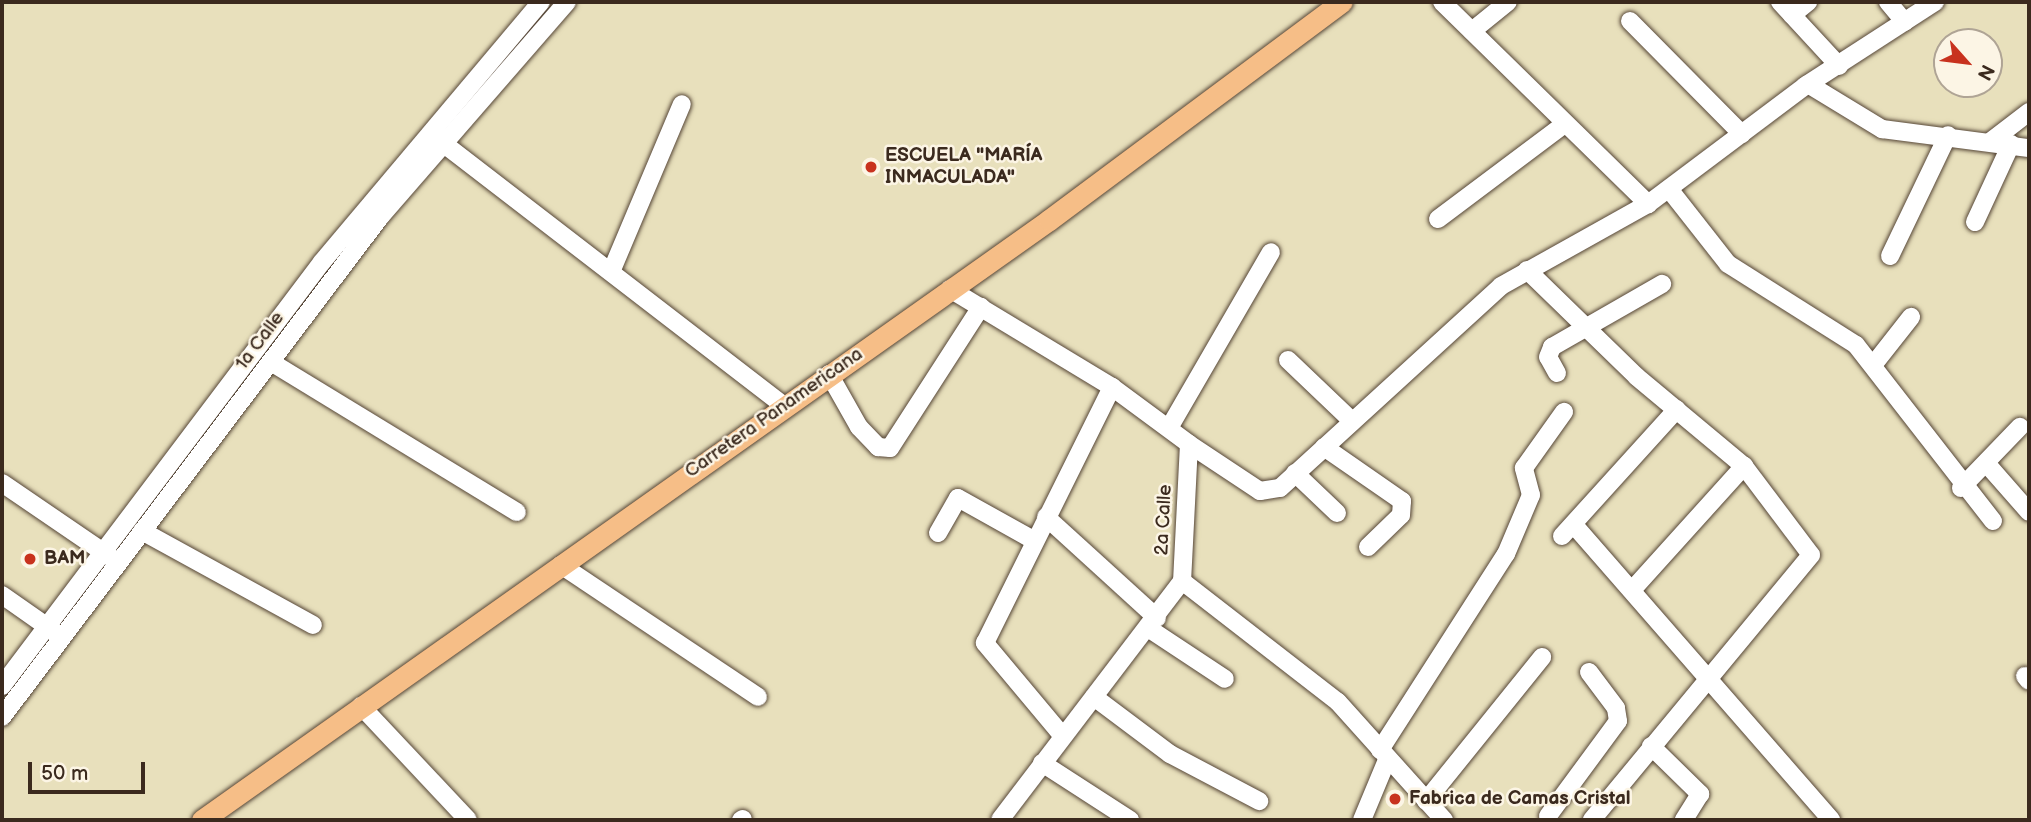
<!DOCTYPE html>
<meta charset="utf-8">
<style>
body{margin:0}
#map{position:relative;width:2031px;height:822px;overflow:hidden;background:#e8e0bc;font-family:"Balsamiq Sans",sans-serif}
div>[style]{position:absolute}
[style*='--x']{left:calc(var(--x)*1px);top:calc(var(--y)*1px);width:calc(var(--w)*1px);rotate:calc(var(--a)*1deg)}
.roads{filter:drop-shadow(0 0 2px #554536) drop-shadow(0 0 2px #554536)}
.minor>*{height:18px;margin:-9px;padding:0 9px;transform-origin:9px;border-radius:9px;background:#fff}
.major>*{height:21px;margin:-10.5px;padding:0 10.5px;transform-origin:10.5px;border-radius:10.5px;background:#f6be87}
.dots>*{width:19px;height:19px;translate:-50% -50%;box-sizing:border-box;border:4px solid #fcf5e5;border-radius:50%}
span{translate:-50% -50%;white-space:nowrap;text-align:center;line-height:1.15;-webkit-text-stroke:5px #fcf5e5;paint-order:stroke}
.poi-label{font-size:19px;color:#3b2a1e;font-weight:700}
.left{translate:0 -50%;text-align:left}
.street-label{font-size:19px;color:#3b2a1e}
.frame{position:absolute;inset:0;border:4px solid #3b2a1e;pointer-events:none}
.north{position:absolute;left:1933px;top:28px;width:70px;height:70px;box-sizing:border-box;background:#fcf5e5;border:2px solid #afa495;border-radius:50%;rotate:118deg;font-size:19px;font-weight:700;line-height:28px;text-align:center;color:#3b2a1e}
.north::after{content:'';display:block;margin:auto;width:24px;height:32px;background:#c8321e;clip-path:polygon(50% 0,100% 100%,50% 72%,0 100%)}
.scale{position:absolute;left:28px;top:762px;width:117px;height:32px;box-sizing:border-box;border:4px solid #3b2a1e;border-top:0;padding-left:9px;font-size:21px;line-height:24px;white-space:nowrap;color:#3b2a1e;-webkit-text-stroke:5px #fcf5e5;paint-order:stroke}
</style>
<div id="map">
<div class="roads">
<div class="minor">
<i style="--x:1442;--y:2;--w:289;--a:44.4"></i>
<i style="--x:1780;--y:2;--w:87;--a:47.3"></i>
<i style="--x:1888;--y:2;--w:26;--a:50"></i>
<i style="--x:1792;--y:15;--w:21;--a:-39"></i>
<i style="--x:1630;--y:21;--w:159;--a:45.3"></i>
<i style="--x:1472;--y:31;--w:46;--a:-38.9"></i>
<i style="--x:1808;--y:84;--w:87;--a:31.3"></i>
<i style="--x:1882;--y:129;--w:148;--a:7.4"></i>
<i style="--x:435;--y:137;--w:441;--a:37.6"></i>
<i style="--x:1990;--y:142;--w:49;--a:-37.6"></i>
<i style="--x:1669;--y:189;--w:95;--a:51.8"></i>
<i style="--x:1728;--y:264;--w:151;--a:32.3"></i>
<i style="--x:1856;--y:345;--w:223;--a:52.1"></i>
<i style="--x:1438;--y:219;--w:156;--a:-36.9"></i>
<i style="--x:1975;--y:222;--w:86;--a:-65.2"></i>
<i style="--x:1890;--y:256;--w:134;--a:-64.4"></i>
<i style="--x:1527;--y:270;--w:153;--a:44.2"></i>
<i style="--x:1637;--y:377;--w:139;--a:39.8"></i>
<i style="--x:1744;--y:466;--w:111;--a:53"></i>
<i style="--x:1811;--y:555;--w:344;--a:129.6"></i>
<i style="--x:611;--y:272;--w:182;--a:-67.1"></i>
<i style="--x:950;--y:289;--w:189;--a:31.2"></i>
<i style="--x:1112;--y:387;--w:96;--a:36.5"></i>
<i style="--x:1189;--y:444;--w:137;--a:92.9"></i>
<i style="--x:1182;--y:581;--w:300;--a:127.3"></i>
<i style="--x:1288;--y:360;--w:88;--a:43.6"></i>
<i style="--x:271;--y:362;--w:288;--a:31.4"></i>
<i style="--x:1874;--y:364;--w:60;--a:-51.8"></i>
<i style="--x:1557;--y:373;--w:18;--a:-119"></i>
<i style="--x:1548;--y:357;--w:11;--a:-68"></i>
<i style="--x:1552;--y:347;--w:127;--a:-29.8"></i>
<i style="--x:829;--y:374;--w:61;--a:60.5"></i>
<i style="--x:859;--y:427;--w:28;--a:46"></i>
<i style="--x:878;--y:447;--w:12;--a:5"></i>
<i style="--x:890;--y:448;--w:168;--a:-57.2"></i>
<i style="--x:1169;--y:428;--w:203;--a:-59.9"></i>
<i style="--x:1189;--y:444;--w:85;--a:33.5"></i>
<i style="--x:1260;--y:491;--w:20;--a:-9"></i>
<i style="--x:1280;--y:488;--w:299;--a:-42.4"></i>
<i style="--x:1501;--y:286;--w:168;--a:-29.2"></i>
<i style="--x:1648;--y:204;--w:196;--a:-36.9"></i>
<i style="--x:1805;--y:86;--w:155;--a:-32.9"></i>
<i style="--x:1324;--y:447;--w:95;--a:34.7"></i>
<i style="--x:1402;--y:501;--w:14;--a:94"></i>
<i style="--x:1401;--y:515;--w:46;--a:135.9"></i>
<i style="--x:1986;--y:463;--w:65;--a:48.7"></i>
<i style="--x:1295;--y:473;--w:58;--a:43.6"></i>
<i style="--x:2;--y:483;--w:133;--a:34.3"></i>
<i style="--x:1961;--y:488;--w:85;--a:-46"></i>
<i style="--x:1046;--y:517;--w:150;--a:42.3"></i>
<i style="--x:1574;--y:525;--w:391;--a:48.9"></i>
<i style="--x:142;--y:531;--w:195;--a:28.8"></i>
<i style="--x:938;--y:533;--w:40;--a:-60.3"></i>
<i style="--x:958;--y:498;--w:86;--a:29.2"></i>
<i style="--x:1562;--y:536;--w:171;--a:-47.8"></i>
<i style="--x:561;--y:565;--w:237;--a:33.8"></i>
<i style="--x:1182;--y:581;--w:197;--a:37.8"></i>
<i style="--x:1338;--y:702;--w:159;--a:48.1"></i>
<i style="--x:1633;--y:589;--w:166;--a:-47.9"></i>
<i style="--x:2;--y:595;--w:66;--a:35.1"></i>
<i style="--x:1148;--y:628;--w:92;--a:33.5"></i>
<i style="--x:2025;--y:676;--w:6;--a:51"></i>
<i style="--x:2;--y:686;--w:531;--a:-52.96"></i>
<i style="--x:322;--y:262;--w:340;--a:-49.9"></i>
<i style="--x:1094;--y:697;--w:95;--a:36.9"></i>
<i style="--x:1170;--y:754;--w:101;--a:27.8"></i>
<i style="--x:361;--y:706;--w:156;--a:46.8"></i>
<i style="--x:2;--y:717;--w:627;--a:-52.91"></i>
<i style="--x:380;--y:217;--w:285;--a:-49"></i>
<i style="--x:1061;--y:734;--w:119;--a:-129.9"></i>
<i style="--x:985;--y:643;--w:286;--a:-63.6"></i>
<i style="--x:1651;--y:746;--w:69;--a:44.4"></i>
<i style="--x:1700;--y:794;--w:31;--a:122"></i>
<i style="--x:1380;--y:750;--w:233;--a:-57.3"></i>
<i style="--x:1506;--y:554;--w:64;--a:-67"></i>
<i style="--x:1531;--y:495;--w:28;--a:-105"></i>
<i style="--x:1524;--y:468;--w:69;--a:-54.5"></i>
<i style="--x:1042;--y:763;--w:105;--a:32.9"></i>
<i style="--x:1426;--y:801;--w:185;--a:-51.1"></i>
<i style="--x:1548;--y:816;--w:118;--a:-53.6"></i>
<i style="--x:1618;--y:721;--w:13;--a:-99"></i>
<i style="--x:1616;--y:708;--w:45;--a:-126.9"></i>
<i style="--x:741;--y:820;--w:2;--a:-27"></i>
<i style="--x:1362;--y:820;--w:65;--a:-67.4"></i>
</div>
<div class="major">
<i style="--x:202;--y:820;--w:1038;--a:-35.31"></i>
<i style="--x:1049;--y:220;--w:365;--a:-36.7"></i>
</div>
</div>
<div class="dots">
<i style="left:871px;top:167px;background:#c8321e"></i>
<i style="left:30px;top:559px;background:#c8321e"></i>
<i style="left:1395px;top:799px;background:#c8321e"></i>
</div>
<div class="poi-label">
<span class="left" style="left:885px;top:167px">ESCUELA "MARÍA<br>INMACULADA"</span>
<span class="left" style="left:44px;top:559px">BAM</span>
<span class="left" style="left:1409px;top:799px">Fabrica de Camas Cristal</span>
</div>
<div class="street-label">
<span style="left:260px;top:341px;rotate:-53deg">1a Calle</span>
<span style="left:774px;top:413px;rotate:-35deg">Carretera Panamericana</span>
<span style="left:1164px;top:520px;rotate:-87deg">2a Calle</span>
</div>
<div class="frame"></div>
<div class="north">N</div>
<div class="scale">50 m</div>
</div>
